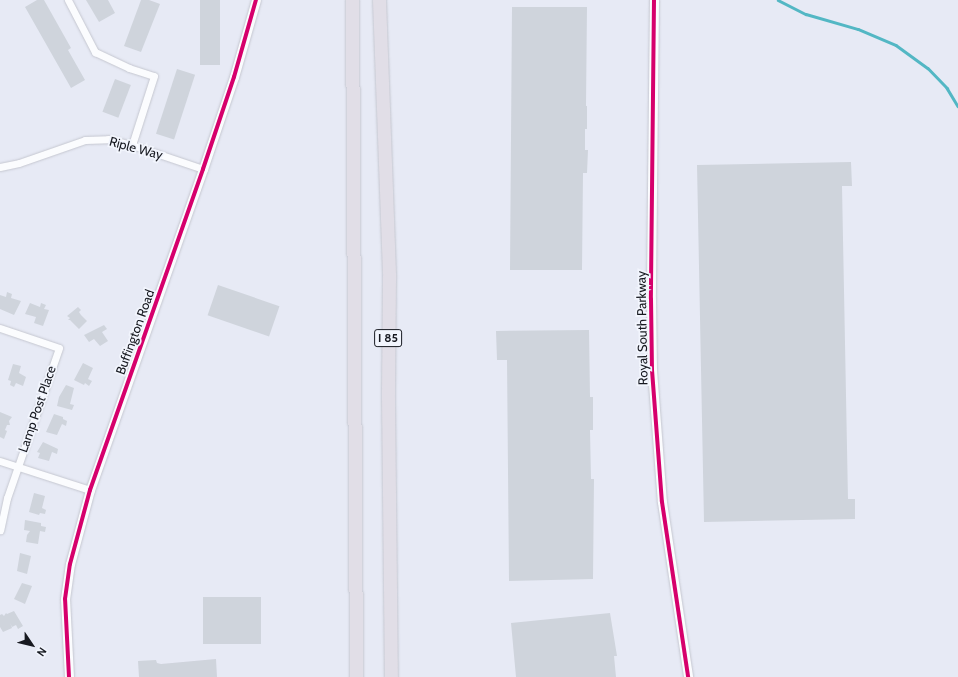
<!DOCTYPE html>
<style>
body{margin:0}
#map{position:relative;width:958px;height:677px;overflow:hidden;background:#e7eaf5;font-family:Cabin,sans-serif}
div>[style]{position:absolute}
[style*='--x']{left:calc(var(--x)*1px);top:calc(var(--y)*1px);width:calc(var(--w)*1px);rotate:calc(var(--a)*1deg)}
.stream>*{height:2.5px;margin:-1.25px;padding:0 1.25px;transform-origin:1.25px;border-radius:1.25px;background:#53b7c4}
.building>*{inset:0;background:#cfd4dc;transform-origin:0 0}
.roads{filter:drop-shadow(0 0 1px #c5c7d0) drop-shadow(0 0 1px #c5c7d0)}
.minor>*{height:7px;margin:-3.5px;padding:0 3.5px;transform-origin:3.5px;border-radius:3.5px;background:#fbfcfe}
.tertiary>*{height:9px;margin:-4.5px;padding:0 4.5px;transform-origin:4.5px;border-radius:4.5px;background:#fbfcfe}
.motorway>*{height:13px;margin:-6.5px;padding:0 6.5px;transform-origin:6.5px;border-radius:6.5px;background:#e1dee7}
.cycleway>*{height:4px;margin:-2px;padding:0 2px;transform-origin:2px;border-radius:2px;background:#d6006c}
span{translate:-50% -50%;white-space:nowrap;text-align:center;line-height:1.15;-webkit-text-stroke:3.5px #f2f5fd;paint-order:stroke}
.shield-label span{padding:1px 3px;background:#f2f5fd;border:1px solid;border-radius:3px;-webkit-text-stroke-width:0}
.shield-label{font-size:12px;color:#171920;font-weight:700}
.street-label{font-size:13px;color:#171920}
.north{position:absolute;left:12px;top:625px;width:40px;height:40px;-webkit-text-stroke:3px #f2f5fd;paint-order:stroke;rotate:125deg;font-size:11px;font-weight:700;line-height:16px;text-align:center;color:#171920}
.north::after{content:'';display:block;margin:auto;width:14px;height:18px;background:#171920;clip-path:polygon(50% 0,100% 100%,50% 72%,0 100%)}
</style>
<div id="map">
<div class="stream">
<i style="--x:778;--y:0;--w:31;--a:27"></i>
<i style="--x:806;--y:14;--w:54;--a:16.1"></i>
<i style="--x:858;--y:29;--w:41;--a:22.8"></i>
<i style="--x:896;--y:45;--w:39;--a:36"></i>
<i style="--x:928;--y:68;--w:28;--a:46"></i>
<i style="--x:947;--y:88;--w:21;--a:59"></i>
</div>
<div class="building">
<i style="clip-path:polygon(37px 0,44px 0,71px 48px,68px 50px,85px 80px,71px 88px,25px 7px)"></i>
<i style="clip-path:polygon(86px 0,108px 0,115px 13px,99px 22px)"></i>
<i style="clip-path:polygon(141px 0,149px 0,160px 4px,141px 52px,124px 46px)"></i>
<i style="left:200px;top:0;width:20px;height:65px"></i>
<i style="clip-path:polygon(512px 7px,587px 7px,586px 106px,587px 106px,587px 129px,585px 129px,585px 150px,588px 150px,587px 173px,583px 173px,582px 270px,510px 270px)"></i>
<i style="left:177px;top:69px;width:19px;height:68px;rotate:18deg"></i>
<i style="left:115px;top:79px;width:17px;height:35px;rotate:21deg"></i>
<i style="clip-path:polygon(851px 162px,852px 186px,842px 186px,848px 499px,855px 499px,855px 519px,704px 522px,697px 165px)"></i>
<i style="left:218px;top:285px;width:65px;height:32px;rotate:19deg"></i>
<i style="clip-path:polygon(7px 292px,12px 294px,11px 298px,21px 301px,14px 315px,0 309px,0 295px,6px 297px)"></i>
<i style="clip-path:polygon(30px 303px,40px 307px,41px 303px,46px 305px,44px 309px,49px 310px,43px 326px,34px 323px,36px 317px,25px 314px)"></i>
<i style="clip-path:polygon(78px 307px,81px 310px,79px 312px,81px 315px,87px 321px,79px 329px,70px 320px,68px 320px,70px 318px,67px 316px)"></i>
<i style="clip-path:polygon(104px 325px,107px 329px,102px 332px,108px 341px,100px 346px,94px 339px,89px 342px,84px 335px)"></i>
<i style="clip-path:polygon(589px 330px,590px 397px,593px 397px,593px 430px,590px 430px,591px 479px,594px 479px,593px 579px,509px 581px,507px 360px,497px 360px,496px 331px)"></i>
<i style="clip-path:polygon(83px 363px,93px 368px,88px 379px,92px 381px,89px 386px,85px 383px,84px 385px,74px 380px)"></i>
<i style="clip-path:polygon(13px 364px,21px 366px,19px 373px,26px 377px,23px 386px,16px 383px,14px 387px,10px 385px,11px 381px,8px 380px)"></i>
<i style="clip-path:polygon(66px 385px,74px 388px,70px 404px,74px 405px,72px 410px,57px 406px,59px 397px)"></i>
<i style="clip-path:polygon(0 412px,12px 417px,9px 421px,10px 425px,7px 425px,5px 430px,7px 431px,4px 439px,0 437px)"></i>
<i style="clip-path:polygon(54px 414px,63px 417px,63px 419px,67px 421px,66px 426px,62px 424px,57px 435px,46px 432px)"></i>
<i style="clip-path:polygon(43px 442px,58px 449px,57px 454px,52px 452px,49px 461px,38px 458px,40px 453px,37px 452px)"></i>
<i style="clip-path:polygon(34px 493px,45px 496px,42px 508px,46px 510px,45px 514px,40px 513px,39px 515px,29px 512px)"></i>
<i style="clip-path:polygon(25px 520px,41px 523px,41px 526px,46px 527px,45px 532px,40px 531px,38px 544px,26px 542px,27px 535px,30px 531px,24px 530px)"></i>
<i style="clip-path:polygon(20px 553px,31px 556px,27px 574px,17px 571px)"></i>
<i style="clip-path:polygon(22px 583px,32px 586px,25px 604px,14px 599px)"></i>
<i style="left:261px;top:597px;width:47px;height:58px;rotate:90deg"></i>
<i style="clip-path:polygon(14px 611px,23px 626px,18px 629px,16px 625px,12px 627px,10px 623px,12px 628px,3px 632px,0 627px,0 615px,2px 614px,4px 616px,6px 613px,7px 614px)"></i>
<i style="clip-path:polygon(610px 613px,617px 656px,614px 656px,616px 677px,516px 677px,511px 623px)"></i>
<i style="clip-path:polygon(216px 659px,217px 677px,139px 677px,138px 661px,156px 660px,157px 663px,161px 664px)"></i>
</div>
<div class="roads">
<div class="minor">
<i style="--x:68;--y:0;--w:59;--a:62.6"></i>
<i style="--x:95;--y:52;--w:38;--a:25"></i>
<i style="--x:129;--y:68;--w:26;--a:18"></i>
<i style="--x:154;--y:76;--w:72;--a:107.7"></i>
<i style="--x:0;--y:167;--w:19;--a:-12"></i>
<i style="--x:19;--y:163;--w:70;--a:-19.2"></i>
<i style="--x:85;--y:140;--w:23;--a:-2"></i>
<i style="--x:108;--y:139;--w:25;--a:14"></i>
<i style="--x:132;--y:145;--w:75;--a:18.7"></i>
<i style="--x:0;--y:328;--w:62;--a:18.7"></i>
<i style="--x:59;--y:348;--w:159;--a:109.1"></i>
<i style="--x:7;--y:498;--w:33;--a:102"></i>
<i style="--x:0;--y:461;--w:95;--a:17.9"></i>
</div>
<div class="tertiary">
<i style="--x:654;--y:0;--w:299;--a:90.6"></i>
<i style="--x:651;--y:299;--w:71;--a:89.2"></i>
<i style="--x:652;--y:370;--w:132;--a:85.7"></i>
<i style="--x:662;--y:502;--w:177;--a:81.5"></i>
<i style="--x:69;--y:677;--w:78;--a:-92.9"></i>
<i style="--x:65;--y:599;--w:35;--a:-82"></i>
<i style="--x:70;--y:564;--w:77;--a:-74.9"></i>
<i style="--x:90;--y:490;--w:340;--a:-70.6"></i>
<i style="--x:203;--y:169;--w:97;--a:-71.4"></i>
<i style="--x:234;--y:77;--w:80;--a:-74.1"></i>
</div>
<div class="motorway">
<i style="--x:352;--y:0;--w:677;--a:89.66"></i>
<i style="--x:379;--y:0;--w:278;--a:87.9"></i>
<i style="--x:389;--y:278;--w:120;--a:90.5"></i>
<i style="--x:388;--y:398;--w:279;--a:89.4"></i>
</div>
</div>
<div class="cycleway">
<i style="--x:654;--y:0;--w:299;--a:90.6"></i>
<i style="--x:651;--y:299;--w:71;--a:89.2"></i>
<i style="--x:652;--y:370;--w:132;--a:85.7"></i>
<i style="--x:662;--y:502;--w:177;--a:81.5"></i>
<i style="--x:69;--y:677;--w:78;--a:-92.9"></i>
<i style="--x:65;--y:599;--w:35;--a:-82"></i>
<i style="--x:70;--y:564;--w:77;--a:-74.9"></i>
<i style="--x:90;--y:490;--w:340;--a:-70.6"></i>
<i style="--x:203;--y:169;--w:97;--a:-71.4"></i>
<i style="--x:234;--y:77;--w:80;--a:-74.1"></i>
</div>
<div class="shield-label">
<span style="left:388px;top:338px">I 85</span>
</div>
<div class="street-label">
<span style="left:136px;top:148px;rotate:15deg">Riple Way</span>
<span style="left:642px;top:328px;rotate:-91deg">Royal South Parkway</span>
<span style="left:135px;top:332px;rotate:-70deg">Buffington Road</span>
<span style="left:37px;top:409px;rotate:-71deg">Lamp Post Place</span>
</div>
<div class="north">N</div>
</div>
